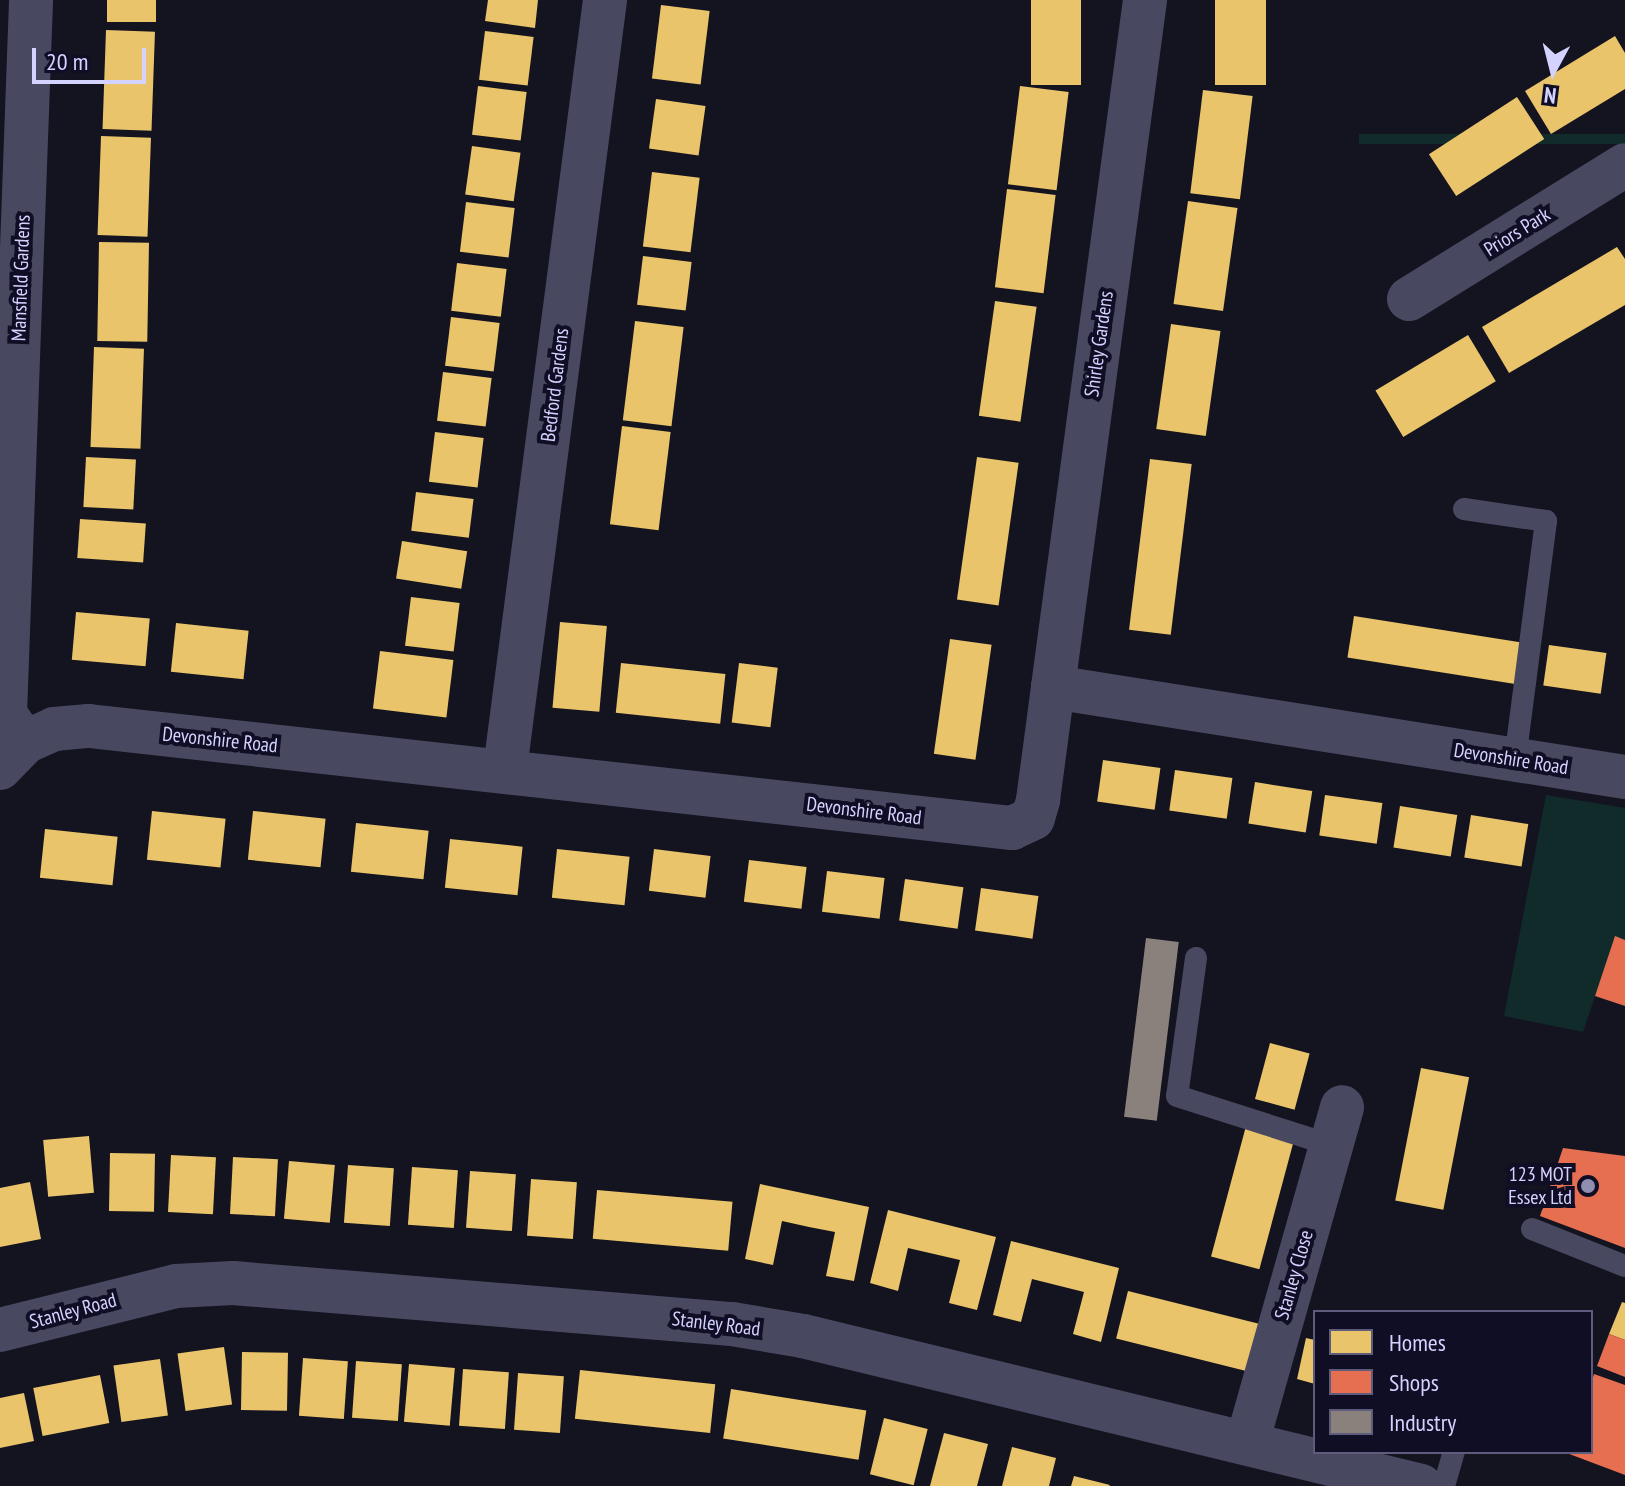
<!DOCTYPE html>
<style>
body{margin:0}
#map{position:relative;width:1625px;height:1486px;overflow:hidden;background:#141320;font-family:"PT Sans Narrow",sans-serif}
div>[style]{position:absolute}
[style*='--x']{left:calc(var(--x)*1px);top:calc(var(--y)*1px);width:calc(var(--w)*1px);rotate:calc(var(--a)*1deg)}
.green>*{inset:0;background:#112b2a;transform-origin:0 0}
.homes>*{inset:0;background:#e9c46a;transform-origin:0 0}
.shops>*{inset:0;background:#e76f51}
.industry>*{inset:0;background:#8a817c;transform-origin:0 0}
.lane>*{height:22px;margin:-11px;padding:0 11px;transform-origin:11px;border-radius:11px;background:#484961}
.street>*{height:44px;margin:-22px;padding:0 22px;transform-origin:22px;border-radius:22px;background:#484961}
.dots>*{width:22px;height:22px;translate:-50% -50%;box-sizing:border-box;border:4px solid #100e25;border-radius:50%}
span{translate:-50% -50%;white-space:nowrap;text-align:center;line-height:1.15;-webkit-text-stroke:8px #100e25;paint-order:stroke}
.street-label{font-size:20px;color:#d4d2ff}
.poi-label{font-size:20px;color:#d4d2ff}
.right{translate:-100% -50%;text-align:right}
.legend{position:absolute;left:1313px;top:1310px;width:280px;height:144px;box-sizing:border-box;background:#100e25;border:2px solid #5e5c7c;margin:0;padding:10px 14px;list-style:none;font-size:24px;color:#d4d2ff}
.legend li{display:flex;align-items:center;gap:16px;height:40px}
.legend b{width:40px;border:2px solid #5e5c7c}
.north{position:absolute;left:1513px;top:32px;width:80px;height:80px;-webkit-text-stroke:6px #100e25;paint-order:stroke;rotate:187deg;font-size:22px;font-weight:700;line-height:32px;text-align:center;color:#d4d2ff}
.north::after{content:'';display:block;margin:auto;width:28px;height:36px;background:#d4d2ff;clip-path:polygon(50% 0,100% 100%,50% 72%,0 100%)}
.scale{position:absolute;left:32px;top:48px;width:114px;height:36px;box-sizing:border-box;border:4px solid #d4d2ff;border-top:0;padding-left:10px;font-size:24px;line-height:28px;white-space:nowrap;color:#d4d2ff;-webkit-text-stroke:6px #100e25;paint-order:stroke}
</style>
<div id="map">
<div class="green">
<i style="left:1625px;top:134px;width:10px;height:266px;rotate:90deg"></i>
<i style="clip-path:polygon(1546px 795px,1625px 808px,1625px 940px,1615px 937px,1583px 1032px,1504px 1016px)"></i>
</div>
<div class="homes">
<i style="left:107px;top:0;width:49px;height:22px"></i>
<i style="clip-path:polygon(488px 0,538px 0,535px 28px,485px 21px)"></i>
<i style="left:1031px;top:0;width:50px;height:85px"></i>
<i style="left:1215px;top:0;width:51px;height:85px"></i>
<i style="left:661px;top:5px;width:49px;height:74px;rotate:7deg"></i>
<i style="left:106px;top:30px;width:49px;height:99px;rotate:2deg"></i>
<i style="left:485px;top:31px;width:49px;height:49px;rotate:7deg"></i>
<i style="clip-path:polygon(1615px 36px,1625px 53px,1625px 89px,1551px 134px,1525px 91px)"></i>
<i style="left:478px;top:86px;width:49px;height:49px;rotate:7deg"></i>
<i style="left:1020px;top:86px;width:49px;height:99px;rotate:7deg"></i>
<i style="left:1203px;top:90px;width:50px;height:104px;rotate:7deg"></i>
<i style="left:1517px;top:97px;width:50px;height:105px;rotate:57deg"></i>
<i style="left:656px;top:99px;width:50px;height:50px;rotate:8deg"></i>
<i style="left:101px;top:136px;width:50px;height:99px;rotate:2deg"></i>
<i style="left:472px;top:146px;width:49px;height:49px;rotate:8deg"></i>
<i style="left:652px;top:172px;width:48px;height:75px;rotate:7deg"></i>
<i style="left:1007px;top:189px;width:49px;height:99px;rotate:7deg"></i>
<i style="left:1188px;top:201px;width:50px;height:104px;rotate:8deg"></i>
<i style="left:466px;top:202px;width:49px;height:50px;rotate:7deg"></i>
<i style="left:99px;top:242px;width:50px;height:99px;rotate:1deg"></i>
<i style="clip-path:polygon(1617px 247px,1625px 259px,1625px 305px,1509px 373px,1482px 327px)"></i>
<i style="left:643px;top:256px;width:49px;height:49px;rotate:7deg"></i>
<i style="left:457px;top:263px;width:50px;height:48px;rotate:7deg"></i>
<i style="left:995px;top:301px;width:42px;height:116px;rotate:8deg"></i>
<i style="left:451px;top:317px;width:49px;height:49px;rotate:7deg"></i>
<i style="left:635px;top:321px;width:49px;height:100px;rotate:7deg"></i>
<i style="left:1171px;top:324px;width:50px;height:106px;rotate:8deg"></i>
<i style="left:1468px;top:335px;width:54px;height:108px;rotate:59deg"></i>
<i style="left:94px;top:347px;width:50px;height:100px;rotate:2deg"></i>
<i style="left:443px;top:372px;width:49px;height:49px;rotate:7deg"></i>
<i style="left:622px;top:426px;width:49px;height:99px;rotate:7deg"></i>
<i style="left:435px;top:432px;width:49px;height:50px;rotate:7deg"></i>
<i style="left:86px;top:457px;width:50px;height:50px;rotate:3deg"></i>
<i style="left:977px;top:457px;width:42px;height:144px;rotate:8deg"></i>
<i style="left:1150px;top:459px;width:42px;height:172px;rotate:7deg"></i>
<i style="left:416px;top:492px;width:58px;height:39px;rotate:7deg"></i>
<i style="left:80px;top:519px;width:66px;height:39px;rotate:4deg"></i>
<i style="left:402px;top:541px;width:66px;height:38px;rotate:9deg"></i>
<i style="left:411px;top:597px;width:49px;height:49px;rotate:7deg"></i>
<i style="left:76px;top:612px;width:74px;height:48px;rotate:5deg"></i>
<i style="left:1354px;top:616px;width:173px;height:42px;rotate:9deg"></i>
<i style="left:560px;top:622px;width:47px;height:86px;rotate:5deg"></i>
<i style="left:176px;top:623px;width:73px;height:49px;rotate:6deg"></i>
<i style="left:950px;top:639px;width:42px;height:116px;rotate:8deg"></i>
<i style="left:1549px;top:645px;width:58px;height:41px;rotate:8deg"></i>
<i style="left:380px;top:651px;width:74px;height:58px;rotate:7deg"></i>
<i style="left:621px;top:663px;width:105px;height:50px;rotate:6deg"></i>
<i style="left:739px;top:663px;width:39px;height:60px;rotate:7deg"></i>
<i style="left:1103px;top:760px;width:58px;height:42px;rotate:8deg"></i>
<i style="left:1175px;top:770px;width:58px;height:41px;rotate:8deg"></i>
<i style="left:1255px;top:782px;width:58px;height:42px;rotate:9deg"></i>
<i style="left:1325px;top:795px;width:58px;height:41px;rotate:8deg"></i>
<i style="left:1400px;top:806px;width:58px;height:42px;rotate:9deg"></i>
<i style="left:152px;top:811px;width:74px;height:49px;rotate:6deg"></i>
<i style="left:253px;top:811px;width:73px;height:49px;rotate:6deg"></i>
<i style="left:1471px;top:815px;width:58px;height:43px;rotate:9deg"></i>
<i style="left:356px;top:823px;width:73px;height:49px;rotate:6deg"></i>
<i style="left:45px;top:829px;width:73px;height:49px;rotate:6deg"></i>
<i style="left:450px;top:839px;width:73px;height:49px;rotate:6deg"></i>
<i style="left:557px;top:849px;width:73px;height:49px;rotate:6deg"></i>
<i style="left:654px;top:849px;width:57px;height:42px;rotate:7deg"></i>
<i style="left:749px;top:860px;width:58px;height:42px;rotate:7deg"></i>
<i style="left:827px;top:871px;width:58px;height:41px;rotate:7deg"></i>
<i style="left:905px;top:879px;width:59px;height:42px;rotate:8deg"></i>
<i style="left:981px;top:888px;width:58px;height:43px;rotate:8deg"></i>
<i style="left:1270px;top:1043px;width:41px;height:58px;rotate:15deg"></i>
<i style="left:1421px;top:1068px;width:49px;height:135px;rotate:11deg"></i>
<i style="left:1246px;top:1126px;width:50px;height:135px;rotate:15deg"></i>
<i style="left:89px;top:1136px;width:57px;height:46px;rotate:85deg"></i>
<i style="left:110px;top:1153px;width:45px;height:58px;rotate:1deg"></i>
<i style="left:171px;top:1155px;width:45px;height:57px;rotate:3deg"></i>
<i style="left:233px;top:1157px;width:45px;height:57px;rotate:3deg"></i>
<i style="left:289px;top:1161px;width:46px;height:58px;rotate:5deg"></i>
<i style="left:348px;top:1165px;width:46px;height:58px;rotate:4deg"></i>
<i style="left:412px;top:1167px;width:46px;height:58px;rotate:4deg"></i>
<i style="left:470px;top:1171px;width:46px;height:57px;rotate:4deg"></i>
<i style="left:531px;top:1179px;width:46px;height:57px;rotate:4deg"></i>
<i style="clip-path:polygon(30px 1182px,41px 1239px,0 1247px,0 1188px)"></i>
<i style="clip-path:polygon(760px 1184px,869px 1207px,854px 1281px,826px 1276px,835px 1232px,809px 1227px,782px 1221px,773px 1265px,745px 1259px)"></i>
<i style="left:597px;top:1190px;width:136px;height:49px;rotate:5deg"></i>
<i style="clip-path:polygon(888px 1210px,996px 1237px,977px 1310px,949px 1303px,960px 1260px,908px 1248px,898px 1291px,870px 1283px)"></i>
<i style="clip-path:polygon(1011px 1241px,1119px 1268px,1101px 1342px,1073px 1334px,1084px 1292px,1032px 1279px,1021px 1322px,993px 1315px)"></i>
<i style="left:1128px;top:1291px;width:136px;height:49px;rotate:14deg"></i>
<i style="clip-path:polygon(1622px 1302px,1625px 1303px,1625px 1340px,1609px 1334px)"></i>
<i style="clip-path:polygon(1306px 1338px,1315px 1340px,1315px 1384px,1297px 1379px)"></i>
<i style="left:224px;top:1347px;width:58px;height:47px;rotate:82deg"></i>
<i style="left:242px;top:1352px;width:46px;height:58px;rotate:1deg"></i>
<i style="left:303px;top:1358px;width:45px;height:58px;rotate:4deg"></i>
<i style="left:160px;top:1359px;width:57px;height:47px;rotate:82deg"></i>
<i style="left:356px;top:1361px;width:46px;height:57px;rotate:4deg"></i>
<i style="left:409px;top:1364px;width:46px;height:58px;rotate:5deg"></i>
<i style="left:463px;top:1369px;width:46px;height:57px;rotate:4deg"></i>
<i style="left:580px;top:1370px;width:136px;height:49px;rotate:6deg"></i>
<i style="left:518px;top:1373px;width:46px;height:57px;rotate:4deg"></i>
<i style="left:100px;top:1375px;width:49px;height:68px;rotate:79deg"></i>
<i style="left:731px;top:1389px;width:137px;height:50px;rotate:9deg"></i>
<i style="clip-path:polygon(24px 1393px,34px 1441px,0 1448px,0 1398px)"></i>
<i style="left:884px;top:1418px;width:45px;height:58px;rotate:14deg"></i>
<i style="clip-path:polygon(944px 1433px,988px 1444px,977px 1486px,930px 1486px)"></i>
<i style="clip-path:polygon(1012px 1447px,1056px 1458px,1049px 1486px,1002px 1486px)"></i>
<i style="clip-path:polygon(1074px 1476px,1110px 1485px,1109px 1486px,1071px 1486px)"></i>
</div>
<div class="shops">
<i style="clip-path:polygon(1615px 936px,1625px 940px,1625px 1006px,1595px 996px)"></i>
<i style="clip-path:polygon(1563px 1148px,1625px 1156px,1625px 1248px,1540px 1216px)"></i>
<i style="clip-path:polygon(1609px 1334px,1625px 1340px,1625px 1377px,1597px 1366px)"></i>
<i style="clip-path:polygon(1594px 1374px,1625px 1385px,1625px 1475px,1564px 1452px,1591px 1452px,1591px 1384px)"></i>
</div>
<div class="industry">
<i style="left:1146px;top:938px;width:33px;height:180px;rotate:7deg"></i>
</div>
<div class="lane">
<i style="--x:1464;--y:509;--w:83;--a:8.3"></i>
<i style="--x:1546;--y:521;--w:241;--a:97.4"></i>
<i style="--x:1196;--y:958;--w:139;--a:97.8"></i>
<i style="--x:1177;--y:1096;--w:162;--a:17.7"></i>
<i style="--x:1532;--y:1229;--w:100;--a:21.7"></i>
<i style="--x:1444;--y:1486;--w:35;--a:-74"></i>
</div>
<div class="street">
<i style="--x:1409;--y:299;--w:254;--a:-31.8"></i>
<i style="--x:1053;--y:687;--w:693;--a:-82.37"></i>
<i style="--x:25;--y:742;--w:34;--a:-126"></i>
<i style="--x:5;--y:714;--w:714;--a:-87.91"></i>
<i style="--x:0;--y:768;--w:36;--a:-46"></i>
<i style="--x:25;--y:742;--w:32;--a:-24"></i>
<i style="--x:54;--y:729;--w:35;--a:-5"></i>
<i style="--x:89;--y:726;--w:929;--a:6.31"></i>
<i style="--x:1012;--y:828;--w:23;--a:-25"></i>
<i style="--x:1033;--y:818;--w:19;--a:-74"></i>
<i style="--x:1038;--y:800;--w:114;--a:-82.4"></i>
<i style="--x:1053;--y:687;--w:579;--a:8.94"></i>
<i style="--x:505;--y:769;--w:775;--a:-82.59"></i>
<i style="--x:0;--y:1330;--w:181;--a:-14"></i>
<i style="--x:176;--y:1286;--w:57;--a:-3"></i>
<i style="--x:233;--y:1283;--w:501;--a:4.7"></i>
<i style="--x:732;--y:1324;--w:72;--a:9.6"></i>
<i style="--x:803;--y:1336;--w:636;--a:13.64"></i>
<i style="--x:1247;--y:1443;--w:349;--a:-74.2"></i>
</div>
<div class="dots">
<i style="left:1588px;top:1186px;background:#918fb1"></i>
</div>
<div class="street-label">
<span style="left:1517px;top:232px;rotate:-32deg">Priors Park</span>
<span style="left:21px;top:278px;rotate:-88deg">Mansfield Gardens</span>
<span style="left:1099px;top:344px;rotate:-82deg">Shirley Gardens</span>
<span style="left:555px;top:385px;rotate:-83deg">Bedford Gardens</span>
<span style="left:220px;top:740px;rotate:6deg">Devonshire Road</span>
<span style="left:1511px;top:759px;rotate:9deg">Devonshire Road</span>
<span style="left:864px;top:811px;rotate:7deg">Devonshire Road</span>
<span style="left:1294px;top:1275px;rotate:-74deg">Stanley Close</span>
<span style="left:73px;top:1311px;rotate:-15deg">Stanley Road</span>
<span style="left:716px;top:1324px;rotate:7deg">Stanley Road</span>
</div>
<div class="poi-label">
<span class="right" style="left:1572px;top:1186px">123 MOT<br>Essex Ltd</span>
</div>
<ul class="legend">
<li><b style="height:22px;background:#e9c46a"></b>Homes</li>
<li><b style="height:22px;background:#e76f51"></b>Shops</li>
<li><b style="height:22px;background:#8a817c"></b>Industry</li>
</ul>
<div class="north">N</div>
<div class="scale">20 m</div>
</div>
